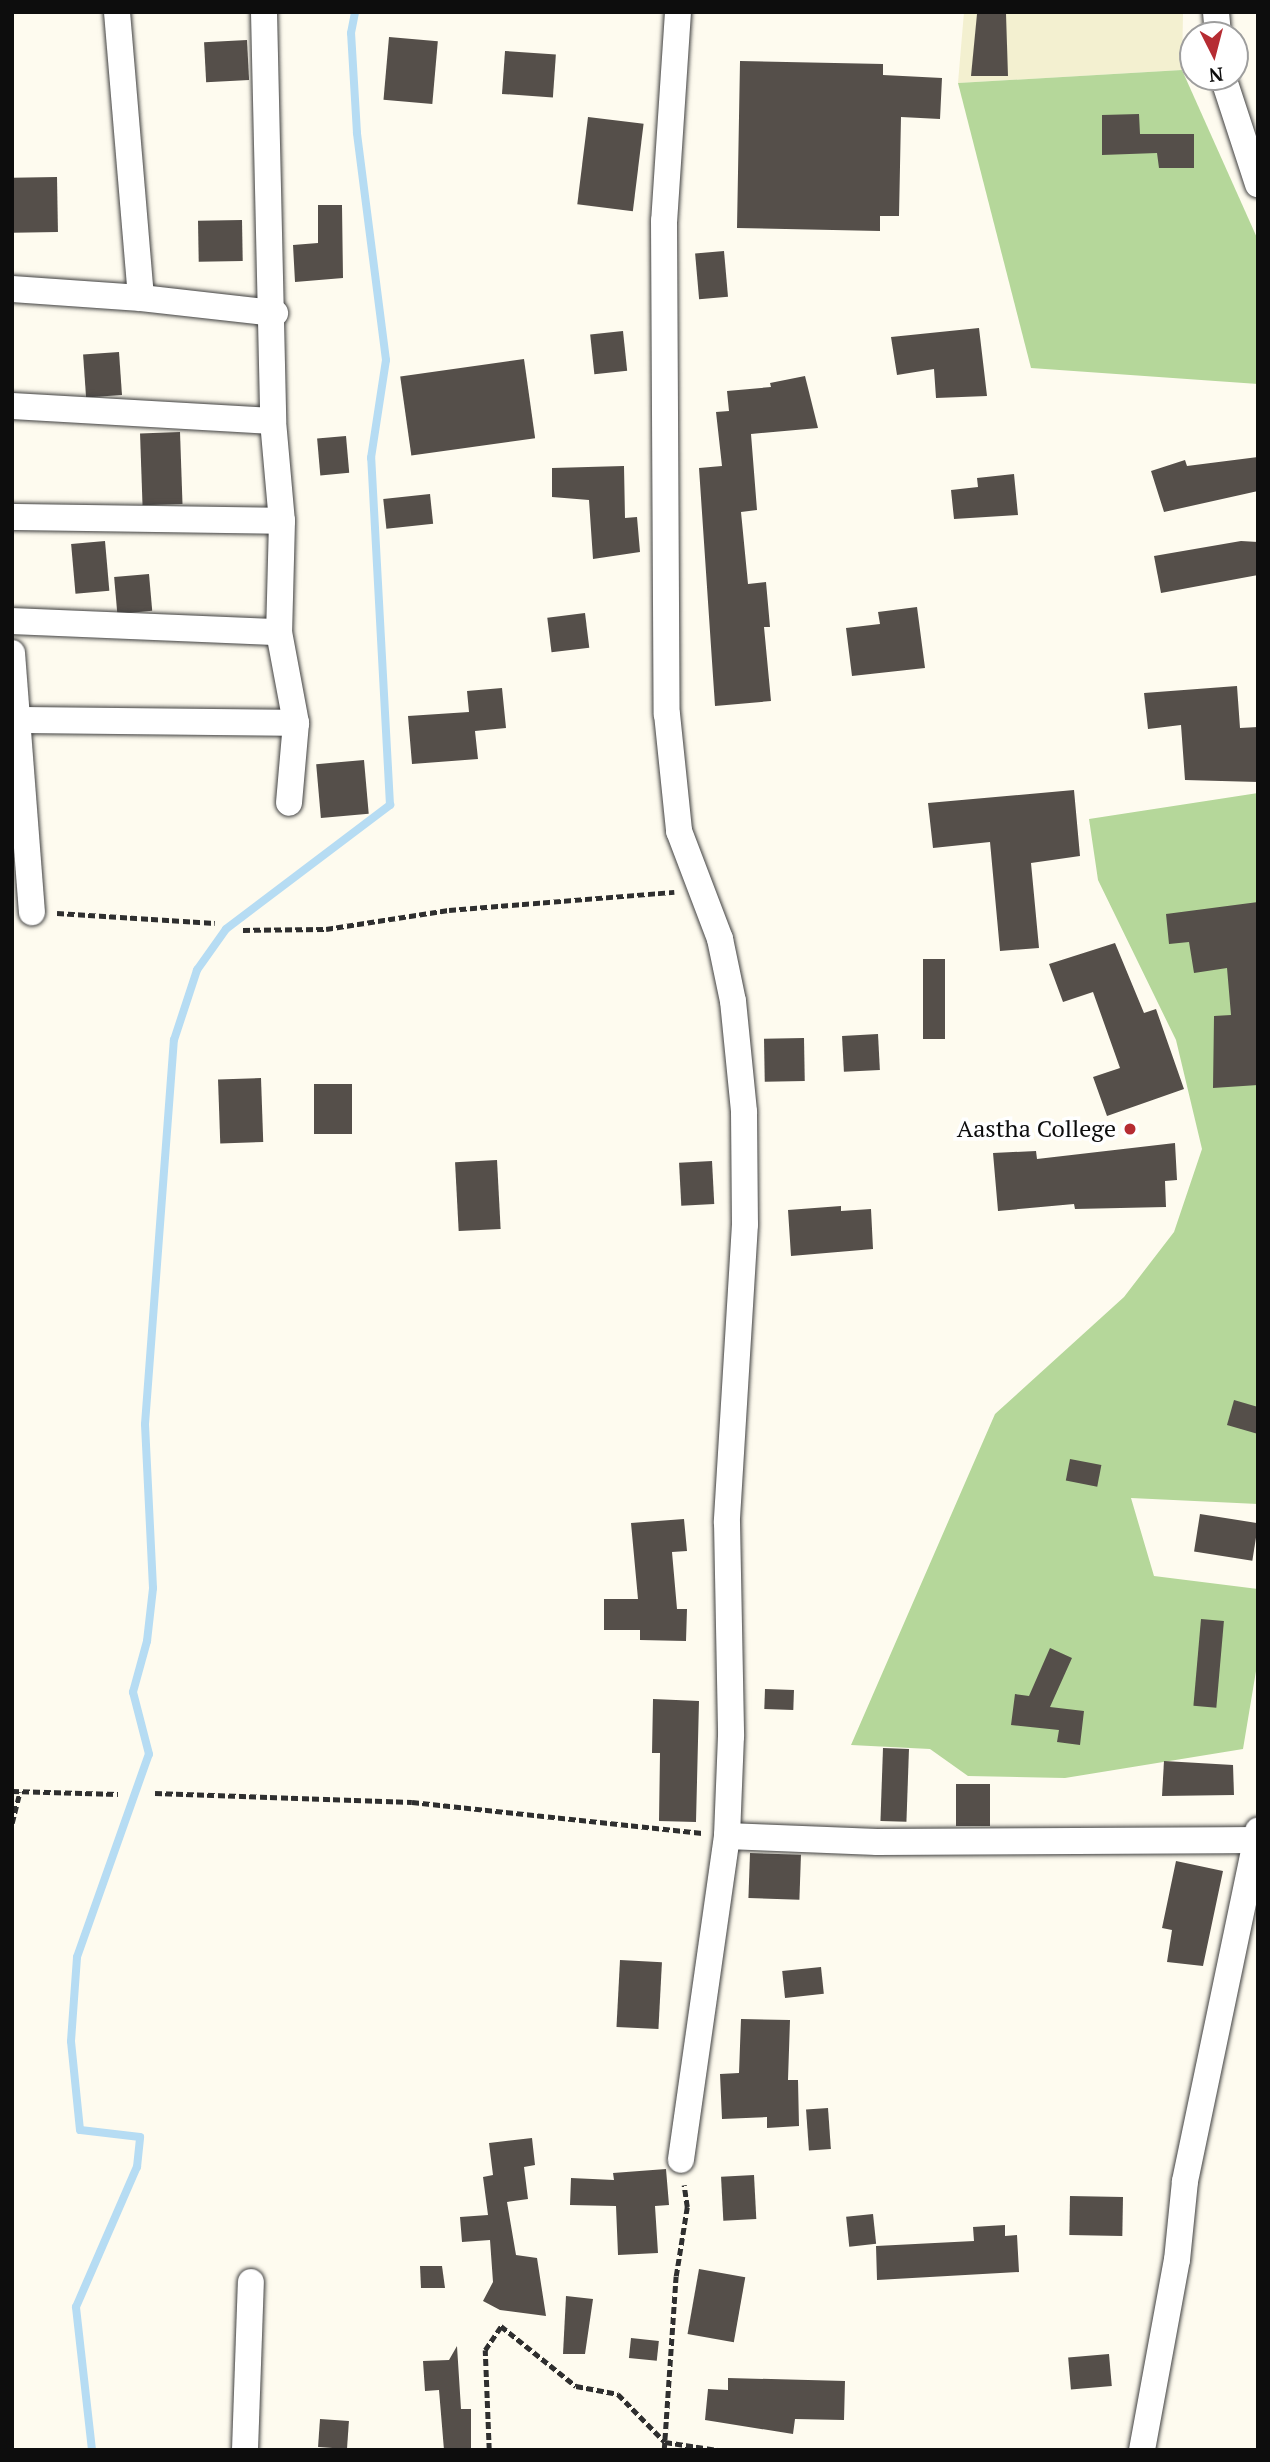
<!DOCTYPE html>
<style>
body{margin:0}
#map{position:relative;width:1270px;height:2462px;overflow:hidden;background:#fefbef;font-family:"PT Serif",serif}
div>[style]{position:absolute}
[style*='--x']{left:calc(var(--x)*1px);top:calc(var(--y)*1px);width:calc(var(--w)*1px);rotate:calc(var(--a)*1deg)}
.farmland>*{inset:0;background:#f3f0d0}
.forest>*{inset:0;background:#b5d79a}
.stream>*{height:8px;margin:-4px;padding:0 4px;transform-origin:4px;border-radius:4px;background:#b6dcf3}
.building>*{inset:0;background:#554f4a;transform-origin:0 0}
.path>*{height:4.5px;margin-top:-2.25px;transform-origin:0;background:repeating-linear-gradient(90deg,#2f2f2f 0 7px,transparent 0 10.5px)}
.roads{filter:drop-shadow(0 0 2px #404040) drop-shadow(0 0 2px #404040)}
.minor>*{height:26px;margin:-13px;padding:0 13px;transform-origin:13px;border-radius:13px;background:#fff}
.dots>*{width:19px;height:19px;translate:-50% -50%;box-sizing:border-box;border:4px solid #fff;border-radius:50%}
span{translate:-50% -50%;white-space:nowrap;text-align:center;line-height:1.15;-webkit-text-stroke:7px #fff;paint-order:stroke}
.poi-label{font-size:24px;color:#0d0d0d}
.right{translate:-100% -50%;text-align:right}
.frame{position:absolute;inset:0;border:14px solid #0d0d0d;pointer-events:none}
.north{position:absolute;left:1179px;top:21px;width:70px;height:70px;box-sizing:border-box;background:#fff;border:2px solid #9e9e9e;border-radius:50%;rotate:174deg;font-size:19px;font-weight:700;line-height:28px;text-align:center;color:#0d0d0d}
.north::after{content:'';display:block;margin:auto;width:24px;height:32px;background:#b62c33;clip-path:polygon(50% 0,100% 100%,50% 72%,0 100%)}
</style>
<div id="map">
<div class="farmland">
<i style="clip-path:polygon(964px 12px,1183px 12px,1182px 70px,958px 83px)"></i>
</div>
<div class="forest">
<i style="clip-path:polygon(1182px 70px,1258px 240px,1258px 384px,1031px 368px,958px 83px)"></i>
<i style="clip-path:polygon(1258px 793px,1258px 1504px,1131px 1498px,1154px 1576px,1258px 1589px,1258px 1659px,1243px 1749px,1065px 1778px,968px 1776px,930px 1749px,851px 1745px,995px 1414px,1124px 1297px,1174px 1232px,1202px 1149px,1176px 1040px,1098px 880px,1089px 819px)"></i>
</div>
<div class="stream">
<i style="--x:92;--y:2450;--w:144;--a:-96.4"></i>
<i style="--x:76;--y:2307;--w:153;--a:-66.5"></i>
<i style="--x:137;--y:2167;--w:30;--a:-84"></i>
<i style="--x:140;--y:2137;--w:60;--a:-173.3"></i>
<i style="--x:80;--y:2130;--w:89;--a:-95.8"></i>
<i style="--x:71;--y:2041;--w:84;--a:-85.9"></i>
<i style="--x:77;--y:1957;--w:215;--a:-70.5"></i>
<i style="--x:149;--y:1754;--w:64;--a:-104.5"></i>
<i style="--x:133;--y:1692;--w:53;--a:-74.6"></i>
<i style="--x:147;--y:1641;--w:53;--a:-83.5"></i>
<i style="--x:153;--y:1588;--w:164;--a:-92.8"></i>
<i style="--x:145;--y:1424;--w:385;--a:-85.7"></i>
<i style="--x:174;--y:1040;--w:74;--a:-71.8"></i>
<i style="--x:197;--y:970;--w:50;--a:-54.7"></i>
<i style="--x:226;--y:929;--w:206;--a:-37.1"></i>
<i style="--x:390;--y:805;--w:348;--a:-93.1"></i>
<i style="--x:371;--y:458;--w:99;--a:-81.3"></i>
<i style="--x:386;--y:360;--w:229;--a:-97.3"></i>
<i style="--x:357;--y:133;--w:100;--a:-93.4"></i>
<i style="--x:351;--y:33;--w:21;--a:-79"></i>
</div>
<div class="building">
<i style="clip-path:polygon(977px 14px,1006px 14px,1008px 76px,971px 76px)"></i>
<i style="left:389px;top:37px;width:49px;height:63px;rotate:5deg"></i>
<i style="left:247px;top:40px;width:40px;height:43px;rotate:87deg"></i>
<i style="left:505px;top:51px;width:51px;height:43px;rotate:4deg"></i>
<i style="clip-path:polygon(740px 61px,883px 64px,883px 75px,942px 78px,940px 119px,901px 117px,899px 216px,880px 216px,880px 231px,737px 228px)"></i>
<i style="clip-path:polygon(1139px 114px,1140px 134px,1194px 134px,1194px 168px,1159px 168px,1157px 153px,1102px 155px,1102px 115px)"></i>
<i style="left:588px;top:117px;width:56px;height:88px;rotate:7deg"></i>
<i style="left:57px;top:177px;width:55px;height:45px;rotate:89deg"></i>
<i style="clip-path:polygon(318px 205px,342px 205px,343px 278px,295px 282px,293px 245px,318px 243px)"></i>
<i style="left:242px;top:220px;width:41px;height:44px;rotate:89deg"></i>
<i style="left:724px;top:251px;width:46px;height:29px;rotate:85deg"></i>
<i style="clip-path:polygon(979px 328px,987px 396px,936px 398px,934px 369px,897px 375px,891px 337px)"></i>
<i style="left:623px;top:331px;width:40px;height:33px;rotate:84deg"></i>
<i style="left:119px;top:352px;width:43px;height:36px;rotate:86deg"></i>
<i style="left:524px;top:359px;width:80px;height:125px;rotate:82deg"></i>
<i style="clip-path:polygon(805px 376px,818px 428px,751px 434px,757px 510px,741px 512px,748px 584px,766px 582px,770px 627px,764px 627px,771px 701px,715px 706px,699px 468px,722px 466px,716px 412px,729px 411px,727px 391px,771px 387px,770px 383px)"></i>
<i style="left:180px;top:432px;width:72px;height:40px;rotate:88deg"></i>
<i style="left:346px;top:436px;width:37px;height:29px;rotate:85deg"></i>
<i style="clip-path:polygon(1258px 457px,1258px 491px,1164px 512px,1151px 471px,1185px 460px,1187px 466px)"></i>
<i style="clip-path:polygon(624px 466px,625px 518px,637px 517px,640px 552px,593px 559px,589px 500px,552px 497px,552px 468px)"></i>
<i style="clip-path:polygon(1014px 474px,1018px 515px,954px 519px,951px 490px,978px 487px,977px 478px)"></i>
<i style="left:430px;top:494px;width:30px;height:47px;rotate:84deg"></i>
<i style="left:105px;top:541px;width:50px;height:34px;rotate:85deg"></i>
<i style="clip-path:polygon(1241px 541px,1258px 542px,1258px 575px,1161px 593px,1154px 556px)"></i>
<i style="left:149px;top:574px;width:37px;height:35px;rotate:85deg"></i>
<i style="clip-path:polygon(917px 607px,925px 668px,852px 676px,846px 628px,880px 624px,878px 612px)"></i>
<i style="left:585px;top:613px;width:35px;height:38px;rotate:83deg"></i>
<i style="clip-path:polygon(1237px 686px,1240px 728px,1258px 727px,1258px 782px,1185px 780px,1181px 725px,1148px 729px,1144px 693px)"></i>
<i style="clip-path:polygon(502px 688px,506px 728px,475px 731px,478px 759px,412px 764px,408px 716px,469px 712px,467px 691px)"></i>
<i style="left:364px;top:760px;width:54px;height:48px;rotate:85deg"></i>
<i style="clip-path:polygon(1074px 790px,1080px 856px,1031px 863px,1039px 948px,1000px 951px,990px 842px,933px 848px,928px 803px)"></i>
<i style="clip-path:polygon(1258px 902px,1258px 1085px,1213px 1088px,1214px 1016px,1231px 1015px,1227px 968px,1194px 973px,1189px 942px,1169px 944px,1166px 914px)"></i>
<i style="clip-path:polygon(1115px 943px,1144px 1013px,1156px 1009px,1184px 1089px,1107px 1116px,1093px 1077px,1120px 1068px,1093px 992px,1063px 1002px,1049px 964px)"></i>
<i style="left:923px;top:959px;width:22px;height:80px"></i>
<i style="left:878px;top:1034px;width:36px;height:36px;rotate:87deg"></i>
<i style="left:804px;top:1038px;width:43px;height:40px;rotate:89deg"></i>
<i style="left:261px;top:1078px;width:64px;height:43px;rotate:88deg"></i>
<i style="left:352px;top:1084px;width:50px;height:38px;rotate:90deg"></i>
<i style="clip-path:polygon(1175px 1143px,1177px 1180px,1165px 1181px,1166px 1207px,1075px 1209px,1074px 1204px,998px 1211px,993px 1153px,1036px 1151px,1037px 1159px)"></i>
<i style="left:497px;top:1160px;width:69px;height:42px;rotate:87deg"></i>
<i style="left:712px;top:1161px;width:43px;height:33px;rotate:87deg"></i>
<i style="clip-path:polygon(841px 1206px,841px 1211px,871px 1209px,873px 1249px,791px 1256px,788px 1210px)"></i>
<i style="clip-path:polygon(1234px 1400px,1258px 1407px,1258px 1434px,1227px 1425px)"></i>
<i style="left:1070px;top:1459px;width:32px;height:22px;rotate:11deg"></i>
<i style="left:1200px;top:1514px;width:59px;height:38px;rotate:9deg"></i>
<i style="clip-path:polygon(684px 1519px,687px 1551px,672px 1552px,677px 1609px,687px 1609px,686px 1641px,640px 1640px,640px 1630px,604px 1630px,604px 1599px,638px 1599px,631px 1523px)"></i>
<i style="left:1201px;top:1619px;width:23px;height:87px;rotate:5deg"></i>
<i style="clip-path:polygon(1050px 1648px,1072px 1658px,1050px 1707px,1084px 1711px,1080px 1745px,1057px 1742px,1059px 1730px,1011px 1725px,1015px 1694px,1029px 1696px)"></i>
<i style="left:765px;top:1689px;width:29px;height:20px;rotate:2deg"></i>
<i style="clip-path:polygon(653px 1699px,699px 1701px,696px 1822px,659px 1821px,660px 1753px,652px 1753px)"></i>
<i style="left:883px;top:1748px;width:26px;height:73px;rotate:2deg"></i>
<i style="clip-path:polygon(1164px 1761px,1233px 1765px,1234px 1795px,1162px 1796px)"></i>
<i style="left:956px;top:1784px;width:34px;height:42px"></i>
<i style="left:750px;top:1853px;width:51px;height:45px;rotate:2deg"></i>
<i style="clip-path:polygon(1176px 1861px,1223px 1871px,1203px 1966px,1167px 1962px,1172px 1930px,1162px 1928px)"></i>
<i style="left:620px;top:1960px;width:42px;height:67px;rotate:3deg"></i>
<i style="left:821px;top:1967px;width:27px;height:39px;rotate:84deg"></i>
<i style="clip-path:polygon(741px 2019px,790px 2020px,788px 2080px,798px 2080px,799px 2126px,767px 2128px,767px 2117px,722px 2119px,720px 2074px,739px 2073px)"></i>
<i style="left:828px;top:2108px;width:41px;height:22px;rotate:86deg"></i>
<i style="clip-path:polygon(532px 2138px,535px 2165px,524px 2167px,528px 2199px,507px 2202px,516px 2255px,537px 2258px,546px 2316px,500px 2310px,483px 2301px,493px 2282px,490px 2240px,462px 2242px,460px 2217px,488px 2215px,483px 2177px,493px 2175px,489px 2143px)"></i>
<i style="clip-path:polygon(666px 2169px,669px 2205px,655px 2206px,658px 2253px,618px 2255px,616px 2206px,570px 2205px,571px 2178px,614px 2180px,613px 2173px)"></i>
<i style="left:754px;top:2175px;width:44px;height:33px;rotate:87deg"></i>
<i style="left:1070px;top:2196px;width:53px;height:39px;rotate:1deg"></i>
<i style="left:873px;top:2214px;width:30px;height:27px;rotate:84deg"></i>
<i style="clip-path:polygon(1005px 2225px,1005px 2236px,1017px 2235px,1019px 2272px,877px 2280px,876px 2246px,974px 2241px,973px 2227px)"></i>
<i style="clip-path:polygon(420px 2266px,442px 2266px,445px 2288px,421px 2288px)"></i>
<i style="left:699px;top:2269px;width:47px;height:66px;rotate:10deg"></i>
<i style="clip-path:polygon(566px 2296px,593px 2299px,585px 2354px,563px 2354px)"></i>
<i style="left:631px;top:2338px;width:28px;height:20px;rotate:6deg"></i>
<i style="clip-path:polygon(457px 2346px,461px 2409px,471px 2409px,471px 2450px,444px 2450px,439px 2390px,425px 2391px,423px 2361px,449px 2360px)"></i>
<i style="left:1109px;top:2354px;width:32px;height:41px;rotate:85deg"></i>
<i style="clip-path:polygon(728px 2378px,845px 2381px,844px 2420px,795px 2419px,793px 2434px,705px 2420px,708px 2389px,728px 2390px)"></i>
<i style="left:320px;top:2419px;width:29px;height:28px;rotate:4deg"></i>
</div>
<div class="path">
<i style="--x:57;--y:913;--w:158;--a:3.6"></i>
<i style="--x:243;--y:930;--w:83;--a:-0.7"></i>
<i style="--x:326;--y:929;--w:124;--a:-8.8"></i>
<i style="--x:449;--y:910;--w:226;--a:-4.6"></i>
<i style="--x:12;--y:1791;--w:106;--a:1.6"></i>
<i style="--x:155;--y:1793;--w:257;--a:2"></i>
<i style="--x:412;--y:1802;--w:292;--a:6.1"></i>
<i style="--x:12;--y:1823;--w:32;--a:-76"></i>
<i style="--x:489;--y:2450;--w:100;--a:-92.3"></i>
<i style="--x:485;--y:2350;--w:29;--a:-56"></i>
<i style="--x:501;--y:2326;--w:96;--a:38.7"></i>
<i style="--x:576;--y:2386;--w:43;--a:10.8"></i>
<i style="--x:618;--y:2394;--w:67;--a:45.6"></i>
<i style="--x:665;--y:2442;--w:53;--a:8.7"></i>
<i style="--x:664;--y:2450;--w:174;--a:-86.1"></i>
<i style="--x:676;--y:2276;--w:70;--a:-80.9"></i>
<i style="--x:687;--y:2207;--w:22;--a:-98"></i>
</div>
<div class="roads">
<div class="minor">
<i style="--x:117;--y:12;--w:287;--a:85.2"></i>
<i style="--x:141;--y:298;--w:135;--a:6.4"></i>
<i style="--x:264;--y:12;--w:409;--a:88.7"></i>
<i style="--x:273;--y:421;--w:100;--a:84.9"></i>
<i style="--x:282;--y:521;--w:111;--a:91.5"></i>
<i style="--x:279;--y:632;--w:93;--a:79.4"></i>
<i style="--x:296;--y:723;--w:80;--a:95"></i>
<i style="--x:678;--y:12;--w:209;--a:93.8"></i>
<i style="--x:664;--y:221;--w:493;--a:89.7"></i>
<i style="--x:667;--y:714;--w:118;--a:84.1"></i>
<i style="--x:679;--y:831;--w:116;--a:69.2"></i>
<i style="--x:720;--y:939;--w:63;--a:78.2"></i>
<i style="--x:733;--y:1001;--w:112;--a:84.3"></i>
<i style="--x:744;--y:1112;--w:112;--a:89.5"></i>
<i style="--x:745;--y:1224;--w:299;--a:93.5"></i>
<i style="--x:727;--y:1522;--w:214;--a:88.9"></i>
<i style="--x:731;--y:1736;--w:100;--a:92.3"></i>
<i style="--x:727;--y:1836;--w:327;--a:98.1"></i>
<i style="--x:1216;--y:12;--w:23;--a:85"></i>
<i style="--x:1223;--y:77;--w:113;--a:71.9"></i>
<i style="--x:12;--y:289;--w:129;--a:4"></i>
<i style="--x:12;--y:406;--w:261;--a:3.3"></i>
<i style="--x:12;--y:517;--w:270;--a:0.8"></i>
<i style="--x:12;--y:621;--w:267;--a:2.4"></i>
<i style="--x:12;--y:653;--w:260;--a:85.6"></i>
<i style="--x:12;--y:720;--w:284;--a:0.6"></i>
<i style="--x:727;--y:1836;--w:150;--a:2.3"></i>
<i style="--x:877;--y:1842;--w:379;--a:-0.3"></i>
<i style="--x:245;--y:2450;--w:168;--a:-88"></i>
<i style="--x:1142;--y:2450;--w:193;--a:-79.6"></i>
<i style="--x:1177;--y:2260;--w:79;--a:-84.2"></i>
<i style="--x:1185;--y:2181;--w:358;--a:-78.2"></i>
</div>
</div>
<div class="dots">
<i style="left:1130px;top:1129px;background:#b62c33"></i>
</div>
<div class="poi-label">
<span class="right" style="left:1116px;top:1129px">Aastha College</span>
</div>
<div class="frame"></div>
<div class="north">N</div>
</div>
